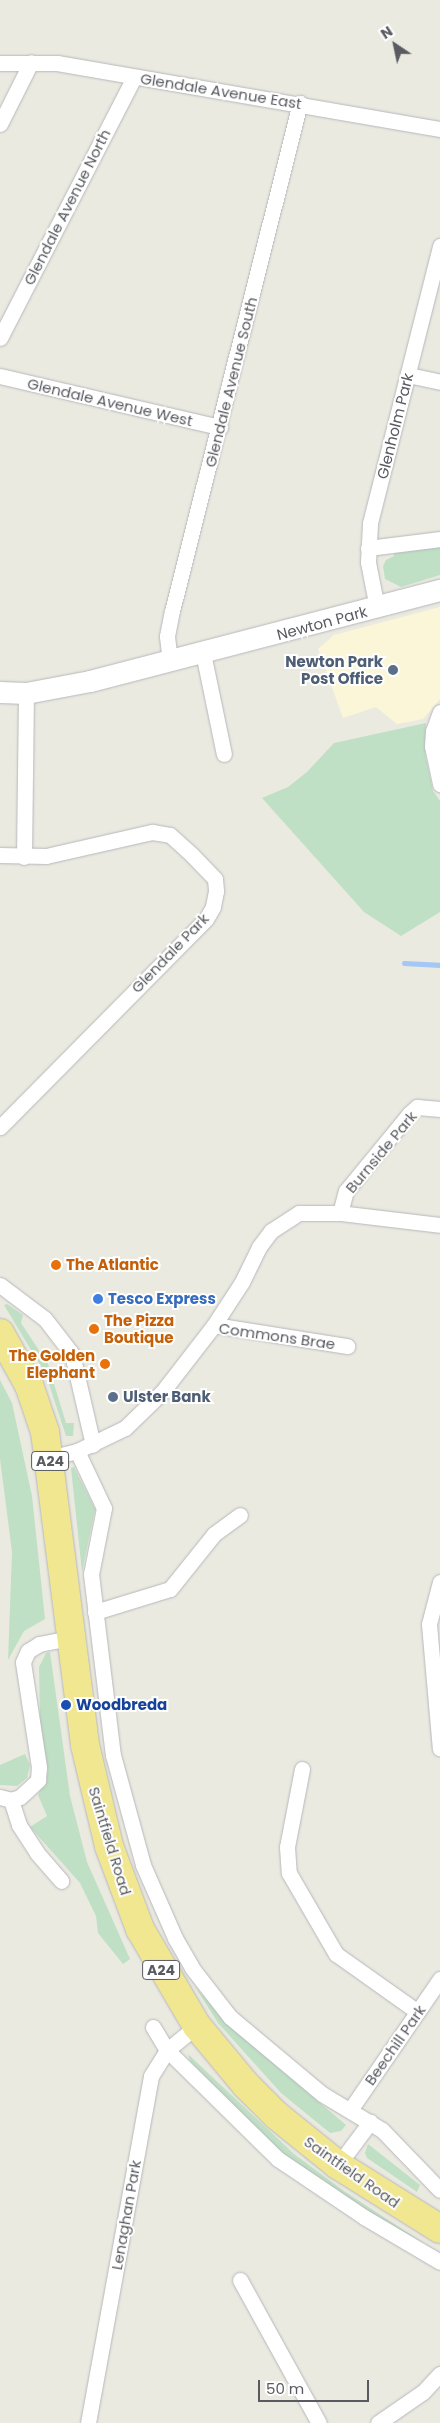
<!DOCTYPE html>
<style>
body{margin:0}
#map{position:relative;width:440px;height:2423px;overflow:hidden;background:#ebeae0;font-family:Poppins,sans-serif}
div>[style]{position:absolute}
[style*='--x']{left:calc(var(--x)*1px);top:calc(var(--y)*1px);width:calc(var(--w)*1px);rotate:calc(var(--a)*1deg)}
.commercial>*{inset:0;background:#faf6d7}
.green>*{inset:0;background:#bfe0c4}
.stream>*{height:4.5px;margin:-2.25px;padding:0 2.25px;transform-origin:2.25px;border-radius:2.25px;background:#a5c7f6}
.roads{filter:drop-shadow(0 0 1px #b6b7bc) drop-shadow(0 0 1px #b6b7bc)}
.street>*{height:15px;margin:-7.5px;padding:0 7.5px;transform-origin:7.5px;border-radius:7.5px;background:#fff}
.secondary>*{height:21px;margin:-10.5px;padding:0 10.5px;transform-origin:10.5px;border-radius:10.5px;background:#fff}
.highway>*{height:28px;margin:-14px;padding:0 14px;transform-origin:14px;border-radius:14px;background:#f2e791}
.dots>*{width:14px;height:14px;translate:-50% -50%;box-sizing:border-box;border:2px solid #fff;border-radius:50%}
span{translate:-50% -50%;white-space:nowrap;text-align:center;line-height:1.15;-webkit-text-stroke:4px #fff;paint-order:stroke}
.shield-label span{padding:1px 4px;background:#fff;border:1px solid;border-radius:4px;-webkit-text-stroke-width:0}
.shield-label{font-size:14px;color:#595b60;font-weight:700}
.street-label{font-size:15px;color:#595b60}
.service-label{font-size:15px;color:#4e5e75;font-weight:700}
.right{translate:-100% -50%;text-align:right}
.left{translate:0 -50%;text-align:left}
.food-label{font-size:15px;color:#c56008;font-weight:700}
.shop-label{font-size:15px;color:#366cbe;font-weight:700}
.transit-label{font-size:15px;color:#164399;font-weight:700}
.north{position:absolute;left:370px;top:20px;width:50px;height:50px;-webkit-text-stroke:4px #fff;paint-order:stroke;rotate:326deg;font-size:14px;font-weight:700;line-height:20px;text-align:center;color:#595b60}
.north::after{content:'';display:block;margin:auto;width:18px;height:22px;background:#595b60;clip-path:polygon(50% 0,100% 100%,50% 72%,0 100%)}
.scale{position:absolute;left:258px;top:2380px;width:111px;height:22px;box-sizing:border-box;border:2px solid #595b60;border-top:0;padding-left:6px;font-size:15px;line-height:18px;white-space:nowrap;color:#595b60;-webkit-text-stroke:4px #fff;paint-order:stroke}
</style>
<div id="map">
<div class="commercial">
<i style="clip-path:polygon(440px 607px,440px 699px,423px 719px,397px 724px,376px 707px,343px 718px,318px 649px,334px 635px)"></i>
</div>
<div class="green">
<i style="clip-path:polygon(440px 546px,440px 575px,401px 587px,385px 579px,383px 566px,386px 560px,394px 556px,394px 552px)"></i>
<i style="clip-path:polygon(426px 723px,425px 754px,433px 791px,440px 801px,440px 912px,401px 936px,364px 912px,262px 798px,288px 787px,307px 772px,334px 743px)"></i>
<i style="clip-path:polygon(7px 1304px,23px 1315px,21px 1323px,48px 1364px,66px 1423px,74px 1423px,73px 1436px,66px 1436px,46px 1375px,4px 1305px)"></i>
<i style="clip-path:polygon(0 1380px,12px 1403px,32px 1496px,45px 1619px,24px 1631px,8px 1660px,12px 1552px,0 1459px)"></i>
<i style="clip-path:polygon(74px 1467px,95px 1509px,82px 1572px,71px 1468px)"></i>
<i style="clip-path:polygon(50px 1652px,70px 1796px,87px 1862px,130px 1959px,123px 1964px,98px 1933px,96px 1916px,80px 1883px,30px 1827px,47px 1816px,38px 1795px,48px 1772px,40px 1720px,39px 1667px,46px 1653px)"></i>
<i style="clip-path:polygon(25px 1754px,30px 1765px,27px 1778px,17px 1786px,0 1785px,0 1765px)"></i>
<i style="clip-path:polygon(194px 1985px,226px 2023px,346px 2125px,341px 2131px,330px 2133px,281px 2093px,218px 2023px)"></i>
<i style="clip-path:polygon(188px 2054px,294px 2154px,344px 2191px,440px 2254px,364px 2210px,285px 2156px,190px 2061px)"></i>
<i style="clip-path:polygon(368px 2144px,420px 2185px,417px 2192px,367px 2158px,365px 2153px)"></i>
</div>
<div class="stream">
<i style="--x:404;--y:963;--w:36;--a:3"></i>
</div>
<div class="roads">
<div class="street">
<i style="--x:0;--y:63;--w:57;--a:0"></i>
<i style="--x:57;--y:63;--w:389;--a:9.8"></i>
<i style="--x:0;--y:124;--w:69;--a:-63.4"></i>
<i style="--x:0;--y:338;--w:293;--a:-62.8"></i>
<i style="--x:408;--y:375;--w:33;--a:12"></i>
<i style="--x:0;--y:376;--w:226;--a:13.1"></i>
<i style="--x:368;--y:548;--w:73;--a:-7.1"></i>
<i style="--x:377;--y:608;--w:47;--a:-101.1"></i>
<i style="--x:368;--y:562;--w:39;--a:-87"></i>
<i style="--x:370;--y:523;--w:286;--a:-75.8"></i>
<i style="--x:203;--y:653;--w:103;--a:78.3"></i>
<i style="--x:170;--y:661;--w:25;--a:-97"></i>
<i style="--x:167;--y:636;--w:25;--a:-79"></i>
<i style="--x:172;--y:611;--w:524;--a:-75.86"></i>
<i style="--x:440;--y:712;--w:20;--a:110"></i>
<i style="--x:433;--y:731;--w:15;--a:94"></i>
<i style="--x:432;--y:746;--w:39;--a:78"></i>
<i style="--x:0;--y:855;--w:46;--a:1.2"></i>
<i style="--x:46;--y:856;--w:109;--a:-12.8"></i>
<i style="--x:152;--y:832;--w:18;--a:9"></i>
<i style="--x:170;--y:835;--w:30;--a:42"></i>
<i style="--x:192;--y:855;--w:33;--a:46"></i>
<i style="--x:215;--y:879;--w:12;--a:85"></i>
<i style="--x:216;--y:891;--w:16;--a:101"></i>
<i style="--x:213;--y:907;--w:14;--a:120"></i>
<i style="--x:206;--y:919;--w:293;--a:134.7"></i>
<i style="--x:24;--y:857;--w:164;--a:-89.3"></i>
<i style="--x:340;--y:1213;--w:101;--a:6.8"></i>
<i style="--x:0;--y:1285;--w:56;--a:37.1"></i>
<i style="--x:45;--y:1319;--w:44;--a:52.4"></i>
<i style="--x:72;--y:1354;--w:93;--a:77"></i>
<i style="--x:214;--y:1325;--w:51;--a:-56.9"></i>
<i style="--x:242;--y:1282;--w:39;--a:-64"></i>
<i style="--x:259;--y:1247;--w:20;--a:-53"></i>
<i style="--x:271;--y:1231;--w:33;--a:-33"></i>
<i style="--x:299;--y:1213;--w:41;--a:0"></i>
<i style="--x:340;--y:1213;--w:23;--a:-75"></i>
<i style="--x:346;--y:1191;--w:99;--a:-50.7"></i>
<i style="--x:409;--y:1114;--w:11;--a:-41"></i>
<i style="--x:417;--y:1107;--w:23;--a:5"></i>
<i style="--x:77;--y:1451;--w:63;--a:64.7"></i>
<i style="--x:104;--y:1508;--w:67;--a:101.1"></i>
<i style="--x:91;--y:1574;--w:182;--a:83.1"></i>
<i style="--x:113;--y:1755;--w:114;--a:74.7"></i>
<i style="--x:143;--y:1865;--w:80;--a:66.3"></i>
<i style="--x:175;--y:1938;--w:34;--a:60"></i>
<i style="--x:192;--y:1968;--w:62;--a:52.2"></i>
<i style="--x:230;--y:2017;--w:120;--a:39.9"></i>
<i style="--x:322;--y:2094;--w:70;--a:31"></i>
<i style="--x:382;--y:2130;--w:83;--a:46"></i>
<i style="--x:49;--y:1458;--w:29;--a:-14"></i>
<i style="--x:77;--y:1451;--w:53;--a:-25.6"></i>
<i style="--x:125;--y:1428;--w:53;--a:-44.2"></i>
<i style="--x:163;--y:1391;--w:83;--a:-52.3"></i>
<i style="--x:214;--y:1325;--w:135;--a:9"></i>
<i style="--x:440;--y:1582;--w:43;--a:104.7"></i>
<i style="--x:429;--y:1624;--w:125;--a:85"></i>
<i style="--x:95;--y:1612;--w:78;--a:-17"></i>
<i style="--x:170;--y:1589;--w:70;--a:-51.3"></i>
<i style="--x:214;--y:1534;--w:32;--a:-36"></i>
<i style="--x:302;--y:1769;--w:79;--a:100.9"></i>
<i style="--x:287;--y:1847;--w:26;--a:86"></i>
<i style="--x:289;--y:1873;--w:94;--a:59.9"></i>
<i style="--x:336;--y:1954;--w:100;--a:35.3"></i>
<i style="--x:0;--y:1797;--w:11;--a:15"></i>
<i style="--x:11;--y:1800;--w:26;--a:72"></i>
<i style="--x:19;--y:1825;--w:33;--a:57"></i>
<i style="--x:37;--y:1853;--w:37;--a:49"></i>
<i style="--x:11;--y:1800;--w:9;--a:-18"></i>
<i style="--x:20;--y:1797;--w:25;--a:-43"></i>
<i style="--x:38;--y:1780;--w:13;--a:-86"></i>
<i style="--x:39;--y:1767;--w:106;--a:-98.7"></i>
<i style="--x:23;--y:1662;--w:12;--a:-66"></i>
<i style="--x:28;--y:1651;--w:13;--a:-32"></i>
<i style="--x:39;--y:1644;--w:32;--a:-11"></i>
<i style="--x:153;--y:2027;--w:27;--a:59"></i>
<i style="--x:167;--y:2050;--w:156;--a:44.5"></i>
<i style="--x:278;--y:2159;--w:104;--a:34"></i>
<i style="--x:364;--y:2217;--w:88;--a:30.6"></i>
<i style="--x:350;--y:2110;--w:159;--a:-55.5"></i>
<i style="--x:338;--y:2165;--w:54;--a:-53.3"></i>
<i style="--x:240;--y:2280;--w:163;--a:61.1"></i>
<i style="--x:88;--y:2423;--w:353;--a:-79.7"></i>
<i style="--x:151;--y:2076;--w:31;--a:-58"></i>
<i style="--x:167;--y:2050;--w:38;--a:-39"></i>
<i style="--x:378;--y:2423;--w:55;--a:-34.6"></i>
<i style="--x:423;--y:2392;--w:25;--a:-47"></i>
</div>
<div class="secondary">
<i style="--x:0;--y:692;--w:26;--a:2"></i>
<i style="--x:26;--y:693;--w:65;--a:-10.6"></i>
<i style="--x:90;--y:681;--w:362;--a:-14.6"></i>
</div>
<div class="highway">
<i style="--x:0;--y:1333;--w:60;--a:60.9"></i>
<i style="--x:29;--y:1385;--w:50;--a:71.2"></i>
<i style="--x:45;--y:1432;--w:316;--a:82.7"></i>
<i style="--x:85;--y:1745;--w:104;--a:76.6"></i>
<i style="--x:109;--y:1846;--w:89;--a:69.5"></i>
<i style="--x:140;--y:1929;--w:113;--a:59.6"></i>
<i style="--x:197;--y:2026;--w:77;--a:50.3"></i>
<i style="--x:246;--y:2085;--w:42;--a:45"></i>
<i style="--x:276;--y:2115;--w:80;--a:38.9"></i>
<i style="--x:338;--y:2165;--w:120;--a:32.1"></i>
</div>
</div>
<div class="dots">
<i style="left:393px;top:670px;background:#5c6f8a"></i>
<i style="left:56px;top:1265px;background:#e8710a"></i>
<i style="left:98px;top:1299px;background:#3f7fe0"></i>
<i style="left:94px;top:1329px;background:#e8710a"></i>
<i style="left:105px;top:1364px;background:#e8710a"></i>
<i style="left:113px;top:1397px;background:#5c6f8a"></i>
<i style="left:66px;top:1705px;background:#1a4fb4"></i>
</div>
<div class="shield-label">
<span style="left:50px;top:1461px">A24</span>
<span style="left:161px;top:1970px">A24</span>
</div>
<div class="street-label">
<span style="left:221px;top:91px;rotate:9deg">Glendale Avenue East</span>
<span style="left:67px;top:207px;rotate:-63deg">Glendale Avenue North</span>
<span style="left:231px;top:382px;rotate:-76deg">Glendale Avenue South</span>
<span style="left:110px;top:402px;rotate:13deg">Glendale Avenue West</span>
<span style="left:395px;top:426px;rotate:-76deg">Glenholm Park</span>
<span style="left:322px;top:623px;rotate:-15deg">Newton Park</span>
<span style="left:170px;top:953px;rotate:-46deg">Glendale Park</span>
<span style="left:381px;top:1152px;rotate:-50deg">Burnside Park</span>
<span style="left:277px;top:1336px;rotate:8deg">Commons Brae</span>
<span style="left:110px;top:1841px;rotate:73deg">Saintfield Road</span>
<span style="left:395px;top:2045px;rotate:-55deg">Beechill Park</span>
<span style="left:352px;top:2172px;rotate:35deg">Saintfield Road</span>
<span style="left:126px;top:2215px;rotate:-80deg">Lenaghan Park</span>
</div>
<div class="service-label">
<span class="right" style="left:383px;top:670px">Newton Park<br>Post Office</span>
<span class="left" style="left:123px;top:1397px">Ulster Bank</span>
</div>
<div class="food-label">
<span class="left" style="left:66px;top:1265px">The Atlantic</span>
<span class="left" style="left:104px;top:1329px">The Pizza<br>Boutique</span>
<span class="right" style="left:95px;top:1364px">The Golden<br>Elephant</span>
</div>
<div class="shop-label">
<span class="left" style="left:108px;top:1299px">Tesco Express</span>
</div>
<div class="transit-label">
<span class="left" style="left:76px;top:1705px">Woodbreda</span>
</div>
<div class="north">N</div>
<div class="scale">50 m</div>
</div>
